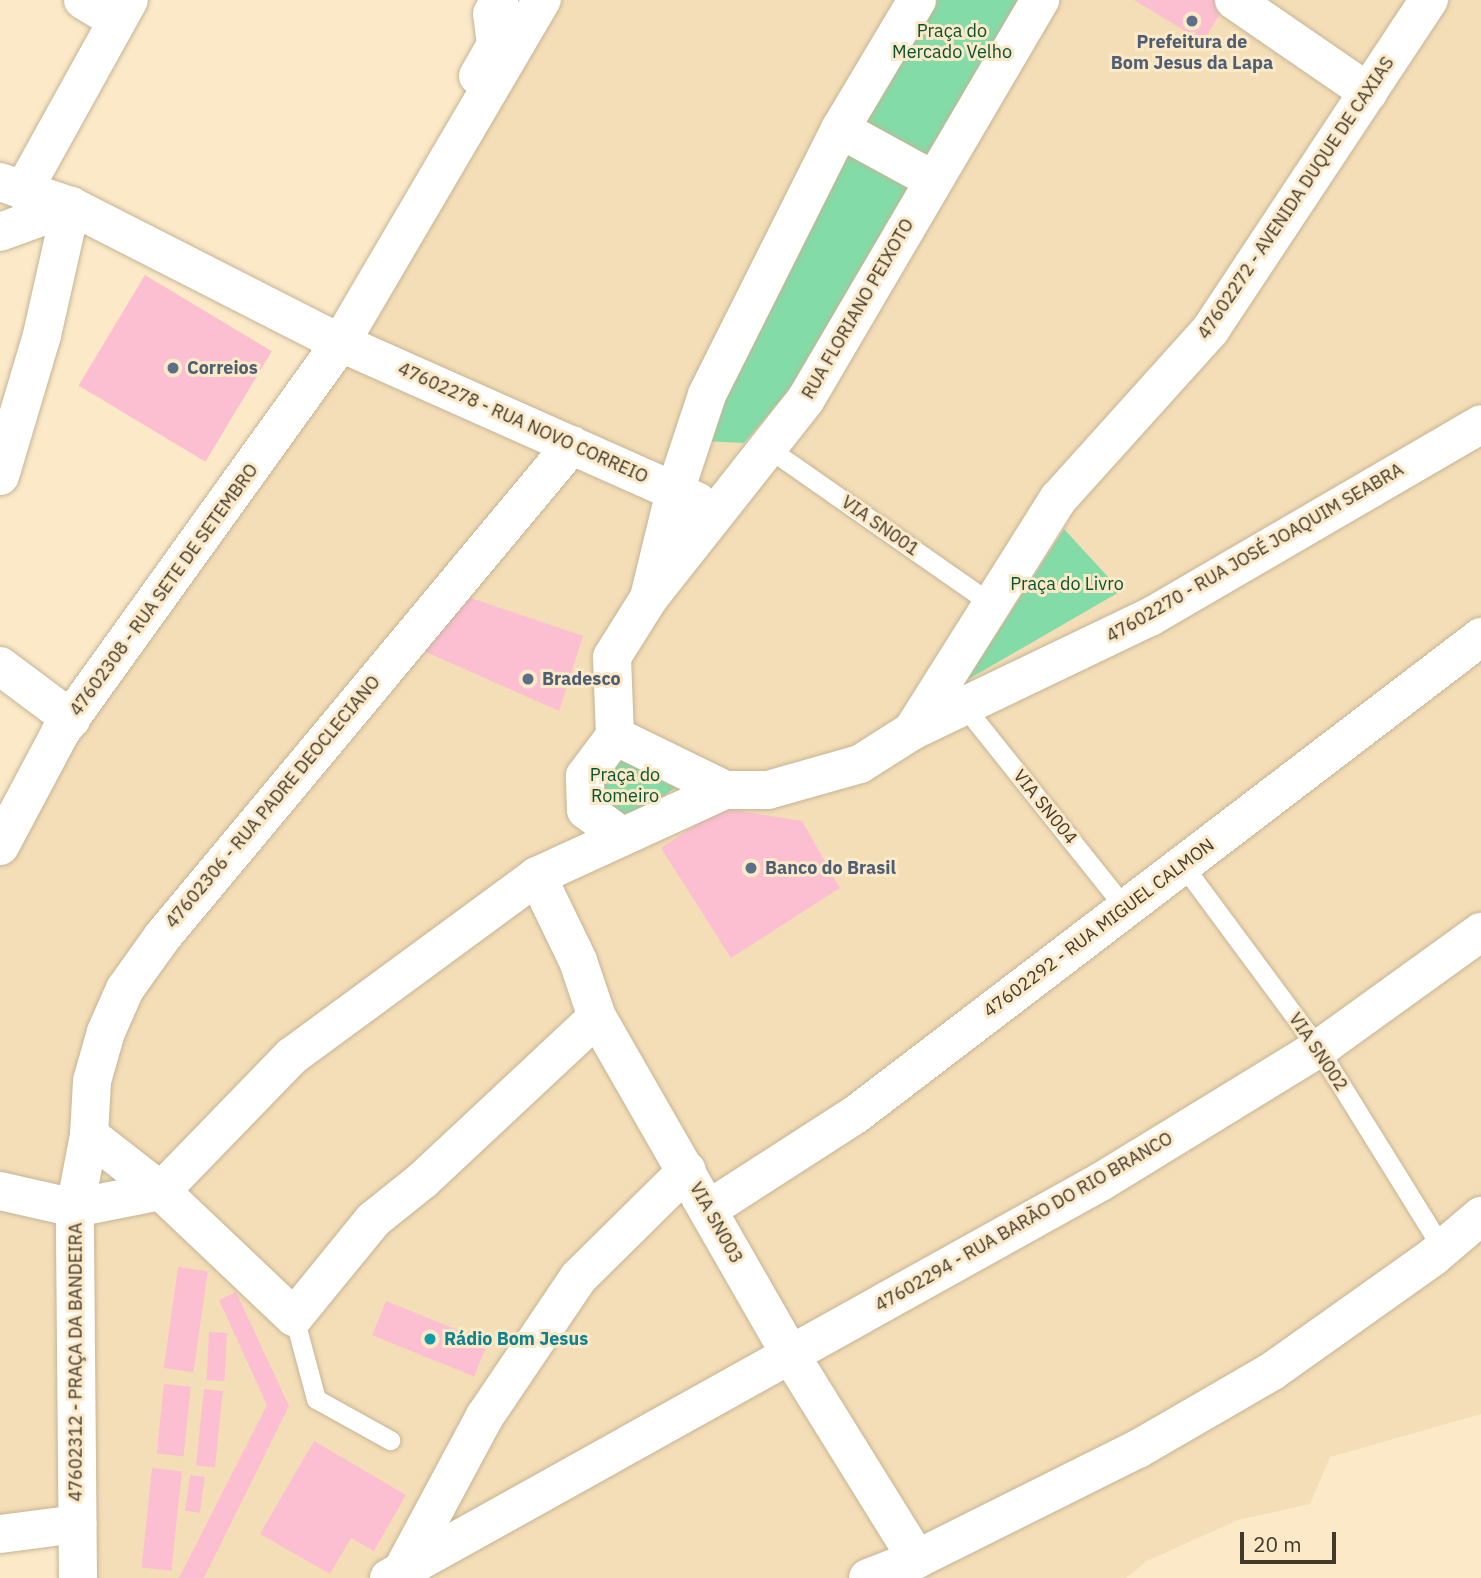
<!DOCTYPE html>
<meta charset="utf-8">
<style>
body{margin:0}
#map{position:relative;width:1481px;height:1578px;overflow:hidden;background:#fbe9c8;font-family:"IBM Plex Sans",sans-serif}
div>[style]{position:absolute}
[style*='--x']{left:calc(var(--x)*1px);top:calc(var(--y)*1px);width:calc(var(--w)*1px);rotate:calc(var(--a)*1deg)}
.built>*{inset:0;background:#f4deb7}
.green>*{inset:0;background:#83dca7}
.building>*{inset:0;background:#fbbfd1;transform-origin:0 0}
.roads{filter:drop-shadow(0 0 2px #c5b495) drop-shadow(0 0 2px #c5b495)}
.service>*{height:19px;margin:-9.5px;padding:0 9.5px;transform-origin:9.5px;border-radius:9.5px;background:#fff}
.minor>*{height:38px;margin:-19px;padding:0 19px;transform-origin:19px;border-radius:19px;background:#fff}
.tertiary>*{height:38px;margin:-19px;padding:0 19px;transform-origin:19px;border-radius:19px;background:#fff}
.dots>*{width:19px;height:19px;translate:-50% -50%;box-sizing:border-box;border:4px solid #fbe9c8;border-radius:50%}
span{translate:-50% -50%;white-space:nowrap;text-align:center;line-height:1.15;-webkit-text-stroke:6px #fbe9c8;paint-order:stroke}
.park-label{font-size:18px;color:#065331}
.service-label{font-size:18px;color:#4e5e75;font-weight:700}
.left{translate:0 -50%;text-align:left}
.street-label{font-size:18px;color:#40392c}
.culture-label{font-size:18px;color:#0d838f;font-weight:700}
.scale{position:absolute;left:1240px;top:1532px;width:96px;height:32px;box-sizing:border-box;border:4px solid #40392c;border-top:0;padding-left:9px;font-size:21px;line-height:24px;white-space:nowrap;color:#40392c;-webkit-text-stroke:5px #fbe9c8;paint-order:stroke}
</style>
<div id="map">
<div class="built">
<i style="clip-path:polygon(542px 0,1481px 0,1481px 1414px,1330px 1457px,1310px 1504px,1238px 1520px,1147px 1561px,1126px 1578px,78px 1578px,76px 1524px,0 1534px,0 846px)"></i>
</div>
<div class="green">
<i style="clip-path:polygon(931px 0,1023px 0,789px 390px,744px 443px,703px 441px,715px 401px)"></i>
<i style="clip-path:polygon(1064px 529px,1121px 591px,967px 680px)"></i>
<i style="clip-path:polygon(627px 757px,682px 783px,644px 810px,620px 815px,601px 803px,605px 766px)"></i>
</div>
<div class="building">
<i style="clip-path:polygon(1134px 0,1228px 0,1203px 42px)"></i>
<i style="left:145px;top:275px;width:148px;height:129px;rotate:31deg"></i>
<i style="clip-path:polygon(462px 595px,583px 636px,559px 711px,417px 648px)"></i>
<i style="clip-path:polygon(721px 808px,802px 821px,840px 888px,731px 958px,661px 848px)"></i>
<i style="left:178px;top:1267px;width:30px;height:102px;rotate:8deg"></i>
<i style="clip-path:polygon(236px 1292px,289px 1406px,204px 1578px,179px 1578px,267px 1405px,219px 1300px)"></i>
<i style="left:386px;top:1301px;width:110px;height:37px;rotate:22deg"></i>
<i style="left:209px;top:1332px;width:18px;height:48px;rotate:3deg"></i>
<i style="left:164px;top:1384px;width:27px;height:70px;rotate:6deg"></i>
<i style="left:204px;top:1389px;width:19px;height:77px;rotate:6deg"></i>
<i style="clip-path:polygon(314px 1441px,406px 1495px,374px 1551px,351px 1538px,330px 1574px,260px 1534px)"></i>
<i style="left:152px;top:1468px;width:30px;height:100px;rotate:6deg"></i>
<i style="left:190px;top:1475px;width:15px;height:36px;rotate:8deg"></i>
</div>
<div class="roads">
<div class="service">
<i style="--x:768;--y:448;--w:273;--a:34.9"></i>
<i style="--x:964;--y:706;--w:258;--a:51.4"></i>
<i style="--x:1182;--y:864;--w:229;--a:53.5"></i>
<i style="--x:1318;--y:1048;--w:235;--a:58.2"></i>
<i style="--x:294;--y:1317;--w:85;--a:75"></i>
<i style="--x:316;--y:1399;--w:85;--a:29"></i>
</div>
<div class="minor">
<i style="--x:83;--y:0;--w:39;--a:31"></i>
<i style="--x:917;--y:0;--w:150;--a:120.8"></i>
<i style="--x:840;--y:129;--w:297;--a:116.6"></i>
<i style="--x:707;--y:395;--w:101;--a:108.4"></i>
<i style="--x:675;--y:491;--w:110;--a:103.7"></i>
<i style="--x:649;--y:598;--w:253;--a:-51.7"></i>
<i style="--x:806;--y:399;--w:463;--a:-59.6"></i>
<i style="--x:1234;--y:0;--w:163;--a:34.5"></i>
<i style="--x:478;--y:76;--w:36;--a:-60"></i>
<i style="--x:496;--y:45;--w:31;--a:-97"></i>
<i style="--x:492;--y:14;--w:16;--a:-63"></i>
<i style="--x:840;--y:129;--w:106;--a:28.7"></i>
<i style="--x:0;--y:182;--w:75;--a:18.7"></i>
<i style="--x:71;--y:206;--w:288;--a:27"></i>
<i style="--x:328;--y:337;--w:404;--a:24"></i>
<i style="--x:23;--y:191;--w:218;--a:-61"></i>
<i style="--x:0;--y:232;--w:76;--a:-20.1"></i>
<i style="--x:0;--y:476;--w:147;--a:-73.4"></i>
<i style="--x:42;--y:335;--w:132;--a:-77.3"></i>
<i style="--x:0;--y:666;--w:89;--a:36.7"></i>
<i style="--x:615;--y:736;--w:123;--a:26.1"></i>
<i style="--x:620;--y:835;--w:42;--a:-143.7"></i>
<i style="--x:586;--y:810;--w:34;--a:-92"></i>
<i style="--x:585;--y:776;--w:50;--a:-53.1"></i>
<i style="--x:615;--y:736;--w:79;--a:-92.2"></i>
<i style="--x:612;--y:657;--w:70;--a:-57.9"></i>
<i style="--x:0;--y:846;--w:128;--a:-62"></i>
<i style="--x:60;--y:733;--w:481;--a:-54.3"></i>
<i style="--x:341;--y:342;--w:397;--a:-59.6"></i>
<i style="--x:537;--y:876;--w:94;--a:64.2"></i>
<i style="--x:578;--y:961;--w:59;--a:71.3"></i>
<i style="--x:597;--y:1017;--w:391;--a:60.2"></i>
<i style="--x:791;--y:1356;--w:239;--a:58.2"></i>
<i style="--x:89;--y:1135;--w:91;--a:37.9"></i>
<i style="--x:161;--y:1191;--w:188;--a:-45.9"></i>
<i style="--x:292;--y:1056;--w:304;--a:-36.3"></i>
<i style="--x:537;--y:876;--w:207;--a:-24.6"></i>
<i style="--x:725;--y:790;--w:43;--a:0"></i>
<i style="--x:768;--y:790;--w:96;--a:-15.8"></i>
<i style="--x:860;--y:764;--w:62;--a:-32.4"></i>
<i style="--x:912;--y:731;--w:264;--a:-25.6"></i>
<i style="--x:1150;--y:617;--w:383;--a:-30.2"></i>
<i style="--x:0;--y:1191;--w:77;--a:12.8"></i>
<i style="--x:75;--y:1208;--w:88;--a:-11.2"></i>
<i style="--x:161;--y:1191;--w:183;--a:43.5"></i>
<i style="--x:294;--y:1317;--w:125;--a:-50.8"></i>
<i style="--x:373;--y:1220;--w:64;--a:-38.7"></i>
<i style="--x:423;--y:1180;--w:238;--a:-43.1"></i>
<i style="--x:709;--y:1209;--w:174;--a:-32.8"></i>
<i style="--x:855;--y:1115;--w:788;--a:-37.36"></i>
<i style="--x:0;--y:1534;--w:78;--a:-7.4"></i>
<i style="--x:404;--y:1567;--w:171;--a:-61.8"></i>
<i style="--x:485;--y:1416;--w:166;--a:-56"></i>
<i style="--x:578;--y:1278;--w:153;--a:-44.7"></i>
<i style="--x:78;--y:1578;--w:370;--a:-90.5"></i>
<i style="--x:75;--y:1208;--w:74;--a:-79.1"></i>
<i style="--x:89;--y:1135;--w:54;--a:-86.8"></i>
<i style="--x:92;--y:1081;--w:51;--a:-74.1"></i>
<i style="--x:106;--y:1032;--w:47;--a:-66.2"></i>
<i style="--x:125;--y:989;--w:65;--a:-54.4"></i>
<i style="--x:163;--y:936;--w:639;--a:-50.21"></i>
<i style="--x:389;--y:1578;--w:816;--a:-29.11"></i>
<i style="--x:1102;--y:1181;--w:264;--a:-31.5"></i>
<i style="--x:1327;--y:1043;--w:190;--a:-35.8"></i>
<i style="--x:868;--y:1578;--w:53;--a:-21.2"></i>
<i style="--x:917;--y:1559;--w:247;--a:-26.5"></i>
<i style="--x:1138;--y:1449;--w:154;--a:-30.1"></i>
<i style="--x:1271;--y:1372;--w:200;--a:-35.4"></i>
<i style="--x:1434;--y:1256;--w:62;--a:-40.4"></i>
</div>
<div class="tertiary">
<i style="--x:912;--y:731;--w:275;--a:-57.8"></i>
<i style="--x:1059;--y:498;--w:227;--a:-48"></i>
<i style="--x:1211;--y:329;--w:395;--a:-56.5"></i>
</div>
</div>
<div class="dots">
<i style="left:1192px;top:21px;background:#5c6f8a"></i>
<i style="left:173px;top:368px;background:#5c6f8a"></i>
<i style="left:528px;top:679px;background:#5c6f8a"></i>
<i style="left:751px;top:868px;background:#5c6f8a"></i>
<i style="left:430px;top:1339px;background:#0f9aa8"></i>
</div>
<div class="park-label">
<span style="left:952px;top:42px">Praça do<br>Mercado Velho</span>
<span style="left:1067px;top:584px">Praça do Livro</span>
<span style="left:625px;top:786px">Praça do<br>Romeiro</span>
</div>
<div class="service-label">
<span style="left:1192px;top:53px">Prefeitura de<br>Bom Jesus da Lapa</span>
<span class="left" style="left:187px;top:368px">Correios</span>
<span class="left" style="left:542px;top:679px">Bradesco</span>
<span class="left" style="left:765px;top:868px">Banco do Brasil</span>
</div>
<div class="street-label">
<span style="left:1296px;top:198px;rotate:-56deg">47602272 - AVENIDA DUQUE DE CAXIAS</span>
<span style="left:858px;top:309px;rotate:-60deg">RUA FLORIANO PEIXOTO</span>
<span style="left:523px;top:423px;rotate:24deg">47602278 - RUA NOVO CORREIO</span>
<span style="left:880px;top:526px;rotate:35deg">VIA SN001</span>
<span style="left:1255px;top:553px;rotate:-30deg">47602270 - RUA JOSÉ JOAQUIM SEABRA</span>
<span style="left:164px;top:590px;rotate:-54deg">47602308 - RUA SETE DE SETEMBRO</span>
<span style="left:273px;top:802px;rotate:-50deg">47602306 - RUA PADRE DEOCLECIANO</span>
<span style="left:1045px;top:807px;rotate:51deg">VIA SN004</span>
<span style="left:1099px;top:928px;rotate:-37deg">47602292 - RUA MIGUEL CALMON</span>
<span style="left:1318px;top:1052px;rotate:56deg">VIA SN002</span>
<span style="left:1024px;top:1222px;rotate:-30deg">47602294 - RUA BARÃO DO RIO BRANCO</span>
<span style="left:716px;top:1223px;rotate:61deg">VIA SN003</span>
<span style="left:76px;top:1362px;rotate:-90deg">47602312 - PRAÇA DA BANDEIRA</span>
</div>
<div class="culture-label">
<span class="left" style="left:444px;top:1339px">Rádio Bom Jesus</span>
</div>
<div class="scale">20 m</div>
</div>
